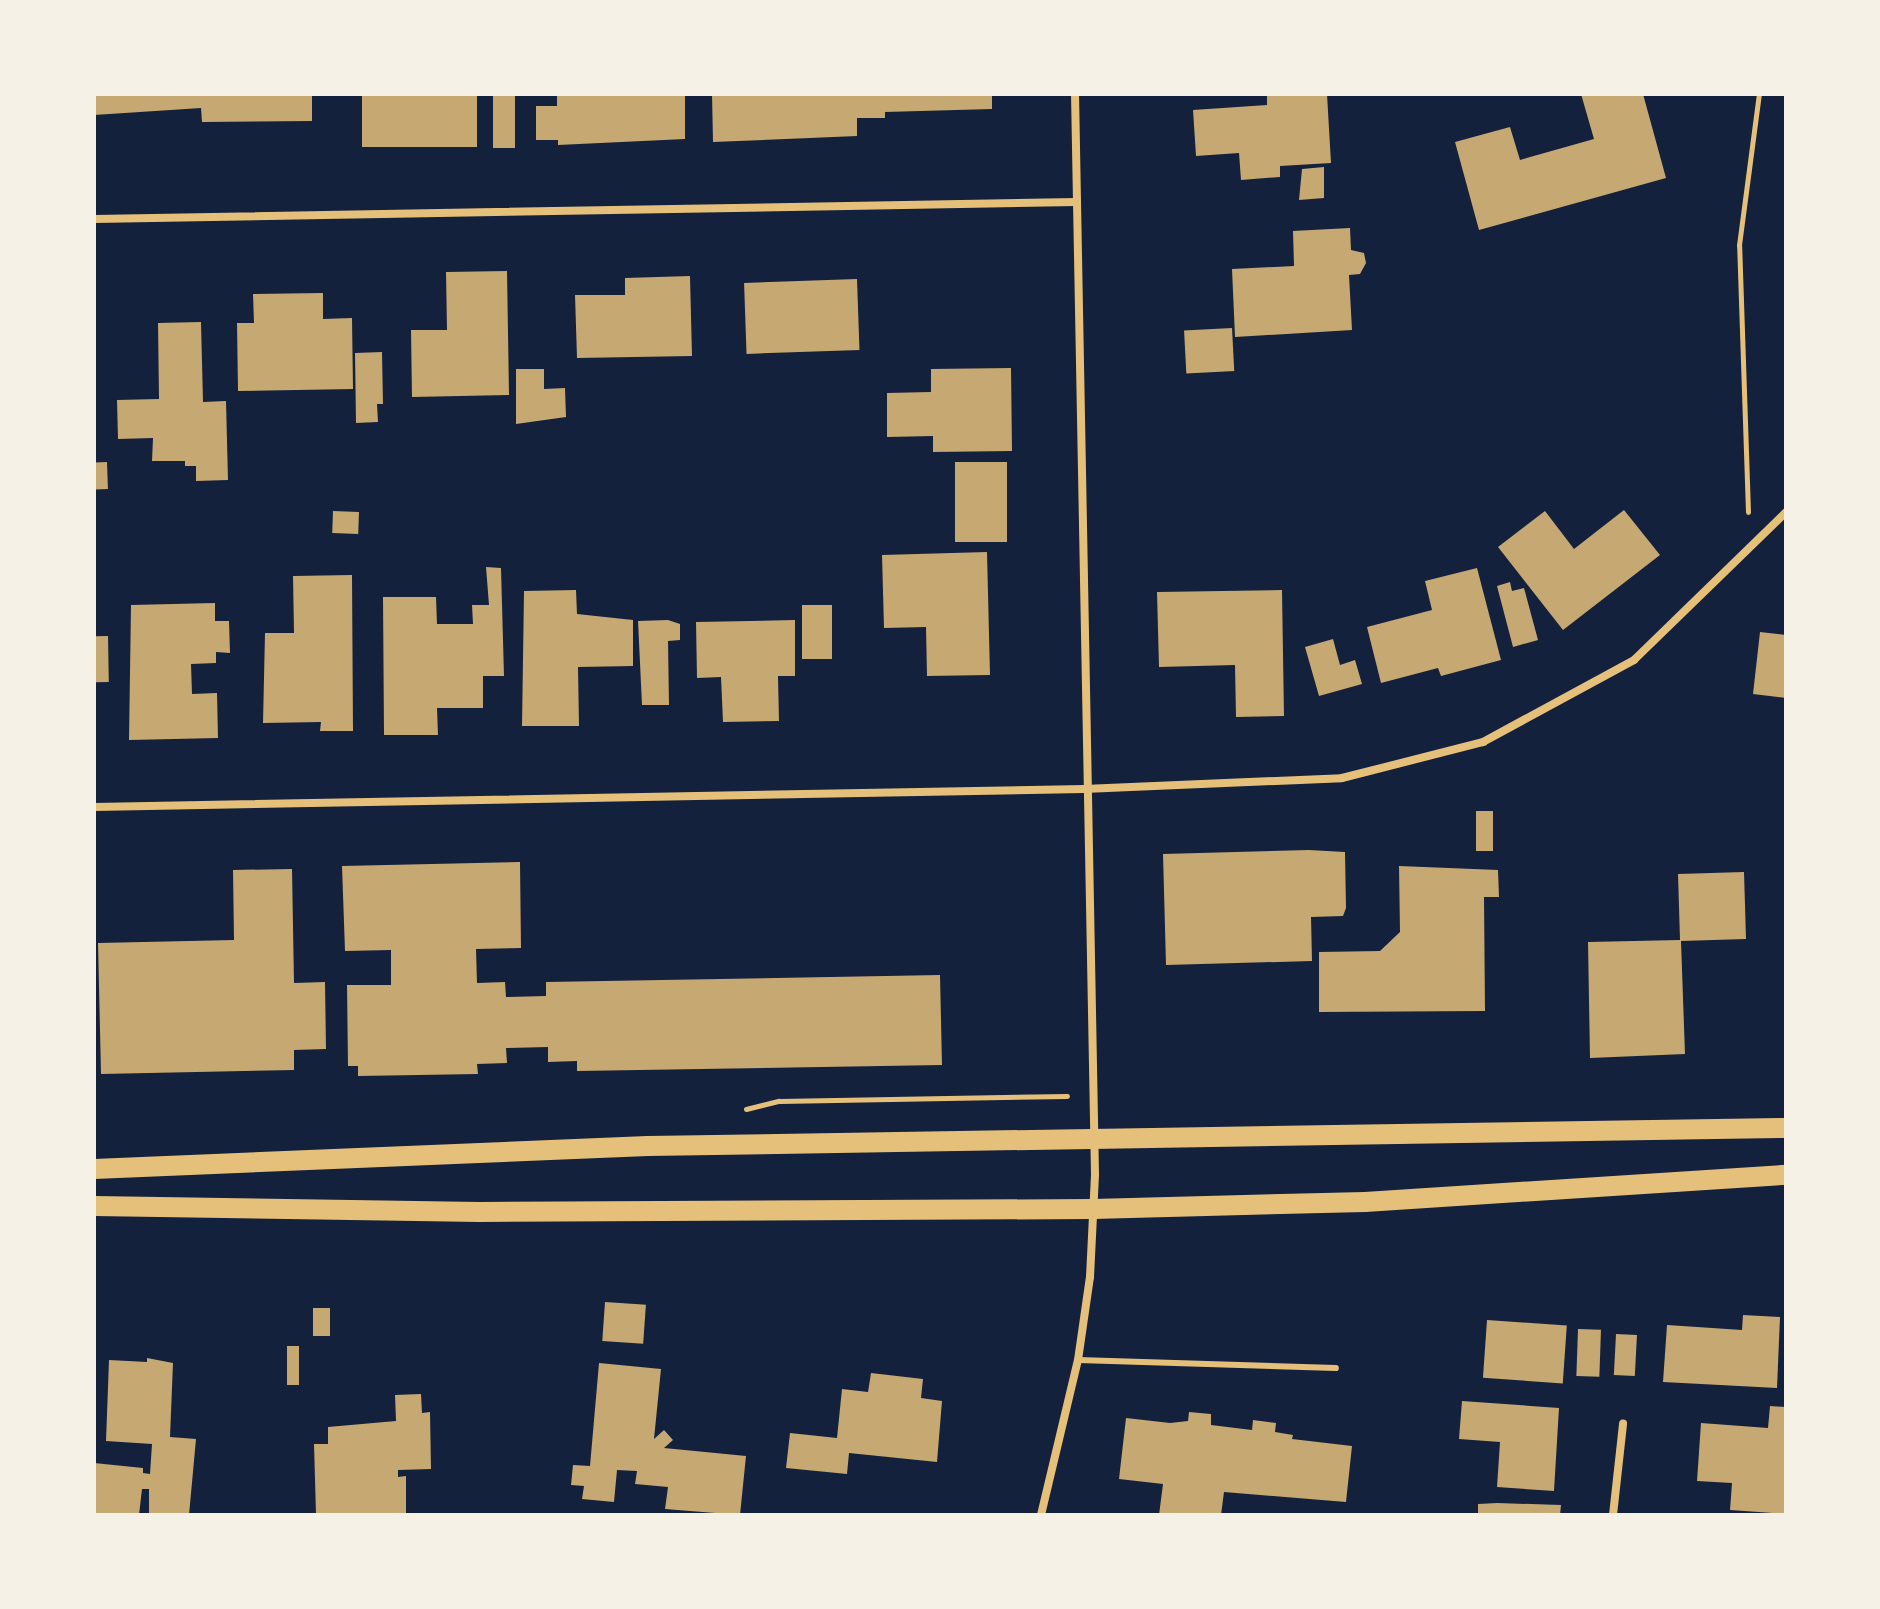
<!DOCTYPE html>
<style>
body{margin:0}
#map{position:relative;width:1880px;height:1609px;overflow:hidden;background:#14213d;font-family:Overpass,sans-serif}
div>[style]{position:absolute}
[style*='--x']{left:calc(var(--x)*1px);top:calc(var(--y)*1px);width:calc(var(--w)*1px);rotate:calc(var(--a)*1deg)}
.building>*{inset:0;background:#c6a872;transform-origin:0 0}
.path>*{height:5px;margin:-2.5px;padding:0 2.5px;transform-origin:2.5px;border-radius:2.5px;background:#e5c07b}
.service>*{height:6px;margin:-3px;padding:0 3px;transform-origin:3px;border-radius:3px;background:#e5c07b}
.minor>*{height:8px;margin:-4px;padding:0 4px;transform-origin:4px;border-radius:4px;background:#e5c07b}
.primary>*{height:20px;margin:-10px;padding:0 10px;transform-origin:10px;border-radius:10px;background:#e5c07b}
span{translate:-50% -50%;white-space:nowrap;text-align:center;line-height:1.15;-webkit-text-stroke:8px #f6f1e7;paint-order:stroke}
.frame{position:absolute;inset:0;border:96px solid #f6f1e7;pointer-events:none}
</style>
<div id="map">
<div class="building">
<i style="clip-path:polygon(94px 94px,312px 94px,312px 121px,202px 122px,201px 108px,94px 115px)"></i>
<i style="left:362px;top:94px;width:115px;height:53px"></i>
<i style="left:493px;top:94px;width:22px;height:54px"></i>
<i style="clip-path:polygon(557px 94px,685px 95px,685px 139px,558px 145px,558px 140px,536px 140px,536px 106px,557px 106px)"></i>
<i style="clip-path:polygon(712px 94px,992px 94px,992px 109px,885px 112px,885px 118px,857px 118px,857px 136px,713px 142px)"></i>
<i style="clip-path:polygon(1267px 94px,1327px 94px,1331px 163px,1280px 166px,1280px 177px,1241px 180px,1239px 153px,1196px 156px,1193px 110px,1267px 105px)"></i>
<i style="clip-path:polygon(1581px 94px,1643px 94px,1666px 178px,1479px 230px,1455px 142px,1510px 127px,1520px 160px,1594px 139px)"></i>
<i style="clip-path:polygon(1324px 167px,1324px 198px,1299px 200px,1302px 169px)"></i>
<i style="clip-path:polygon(1350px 228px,1351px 250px,1364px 253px,1366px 263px,1360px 274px,1349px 275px,1352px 330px,1235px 337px,1232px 269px,1294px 266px,1293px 231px)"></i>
<i style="clip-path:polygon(507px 271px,509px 395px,412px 397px,411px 330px,447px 330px,446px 272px)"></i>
<i style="clip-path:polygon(690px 276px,692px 356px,577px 358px,575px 295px,625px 295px,625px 278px)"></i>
<i style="left:857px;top:279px;width:71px;height:113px;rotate:88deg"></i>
<i style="clip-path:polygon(323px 293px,323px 319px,352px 318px,353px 389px,238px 391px,237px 323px,254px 323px,253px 294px)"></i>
<i style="clip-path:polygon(201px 322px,203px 402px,226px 401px,228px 480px,196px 481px,196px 466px,185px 466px,185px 461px,152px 461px,153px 438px,118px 439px,117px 400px,159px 399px,158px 323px)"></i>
<i style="left:1232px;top:328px;width:43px;height:48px;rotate:87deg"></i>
<i style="clip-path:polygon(382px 352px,383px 404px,377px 404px,378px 422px,356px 423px,355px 353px)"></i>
<i style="clip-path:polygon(1011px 368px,1012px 451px,933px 452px,933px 436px,887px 437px,887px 393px,931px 392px,931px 369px)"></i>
<i style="clip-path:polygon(516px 369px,544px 369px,544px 389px,565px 388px,566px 417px,516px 424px)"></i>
<i style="left:107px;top:462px;width:27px;height:13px;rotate:88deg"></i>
<i style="left:1007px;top:462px;width:80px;height:52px;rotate:90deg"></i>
<i style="clip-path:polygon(1624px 510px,1660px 555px,1563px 630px,1498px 547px,1545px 511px,1574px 549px)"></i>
<i style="left:333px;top:511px;width:26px;height:22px;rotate:2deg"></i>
<i style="clip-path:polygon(987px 552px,990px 675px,927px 676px,926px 627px,884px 628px,882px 555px)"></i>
<i style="clip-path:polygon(486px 567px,501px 568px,504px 676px,483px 676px,483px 708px,437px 708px,438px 735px,384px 735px,383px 597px,436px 597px,437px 624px,473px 624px,472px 605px,489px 605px)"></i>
<i style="clip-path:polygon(1477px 568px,1501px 660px,1441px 676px,1438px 668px,1381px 683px,1367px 627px,1432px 610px,1425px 581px)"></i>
<i style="clip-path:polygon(352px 575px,353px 731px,320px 731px,321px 722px,263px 723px,265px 633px,294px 633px,293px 576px)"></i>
<i style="clip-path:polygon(1510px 582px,1512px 591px,1524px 588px,1538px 640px,1513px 647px,1497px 586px)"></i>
<i style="clip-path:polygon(576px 590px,577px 614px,633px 620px,633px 666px,578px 667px,579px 726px,522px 726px,524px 591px)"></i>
<i style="clip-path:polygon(1282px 590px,1284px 716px,1236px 717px,1235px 665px,1159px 667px,1157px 592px)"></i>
<i style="clip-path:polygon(215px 603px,215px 621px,229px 621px,230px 653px,216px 652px,216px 663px,191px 664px,192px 694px,217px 693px,218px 738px,129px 740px,131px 605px)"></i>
<i style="left:802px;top:605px;width:30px;height:54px"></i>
<i style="clip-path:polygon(668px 620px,680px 624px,680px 640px,668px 641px,669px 705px,642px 705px,638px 621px)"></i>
<i style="clip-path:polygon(795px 620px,795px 676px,778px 676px,779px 721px,723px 722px,721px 677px,697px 678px,696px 622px)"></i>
<i style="clip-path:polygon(1760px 632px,1786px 635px,1786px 698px,1753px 694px)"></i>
<i style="left:108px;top:636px;width:46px;height:14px;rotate:89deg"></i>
<i style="clip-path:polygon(1333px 639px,1340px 665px,1355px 660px,1362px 684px,1319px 696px,1305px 647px)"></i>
<i style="left:1476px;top:811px;width:17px;height:40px"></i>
<i style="clip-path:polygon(1309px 850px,1345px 852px,1346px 908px,1343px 916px,1311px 917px,1312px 961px,1166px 965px,1163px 854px)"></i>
<i style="clip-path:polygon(520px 862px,521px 948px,476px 949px,477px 983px,505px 982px,506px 997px,546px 996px,546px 982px,940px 975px,942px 1065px,577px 1071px,577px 1061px,548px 1062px,548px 1047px,506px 1048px,507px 1063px,477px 1064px,478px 1074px,358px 1076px,358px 1066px,348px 1066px,347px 985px,391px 985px,391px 950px,345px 951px,342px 866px)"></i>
<i style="clip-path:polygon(1399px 866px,1498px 870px,1499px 897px,1484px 897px,1485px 1011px,1319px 1012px,1319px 952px,1380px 951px,1400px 932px)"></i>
<i style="clip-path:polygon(292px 869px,294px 983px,325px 982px,326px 1049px,294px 1050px,294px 1070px,101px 1074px,98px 943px,234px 940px,233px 870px)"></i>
<i style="clip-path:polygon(1744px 872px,1746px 939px,1681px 941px,1685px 1054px,1590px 1058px,1588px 942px,1680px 940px,1678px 874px)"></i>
<i style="left:605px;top:1302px;width:41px;height:39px;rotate:4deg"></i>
<i style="left:313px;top:1308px;width:17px;height:28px"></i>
<i style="clip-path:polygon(1743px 1315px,1780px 1317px,1777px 1388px,1663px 1382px,1667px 1325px,1742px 1330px)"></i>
<i style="left:1487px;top:1320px;width:80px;height:58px;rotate:4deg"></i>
<i style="left:1578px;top:1329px;width:23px;height:47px;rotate:2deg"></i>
<i style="left:1616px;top:1334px;width:21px;height:41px;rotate:3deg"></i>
<i style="left:287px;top:1346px;width:12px;height:39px"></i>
<i style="clip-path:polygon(147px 1358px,173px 1363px,170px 1437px,196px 1439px,189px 1515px,149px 1515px,149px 1489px,142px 1489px,139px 1515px,94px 1515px,94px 1463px,143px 1468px,143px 1473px,150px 1474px,152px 1444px,106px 1441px,109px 1360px,147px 1362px)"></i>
<i style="clip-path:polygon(599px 1363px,661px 1369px,654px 1439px,664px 1430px,673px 1440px,664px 1448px,746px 1456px,740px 1515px,665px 1509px,668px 1487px,635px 1484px,637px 1471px,617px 1470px,614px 1502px,582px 1499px,584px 1486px,571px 1485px,573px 1465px,590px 1466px)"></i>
<i style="clip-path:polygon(871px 1373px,923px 1379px,921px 1398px,942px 1401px,937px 1462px,849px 1453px,847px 1474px,786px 1468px,790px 1433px,837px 1438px,842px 1389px,868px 1392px)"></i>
<i style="clip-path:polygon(421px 1394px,422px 1413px,430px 1412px,431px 1469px,398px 1470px,398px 1477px,406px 1476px,406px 1515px,316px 1515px,314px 1444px,328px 1444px,328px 1427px,396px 1421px,395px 1395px)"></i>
<i style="clip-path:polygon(1462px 1401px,1559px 1408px,1554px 1491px,1497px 1487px,1500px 1442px,1459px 1439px)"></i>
<i style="clip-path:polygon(1770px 1406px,1786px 1407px,1786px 1514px,1730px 1510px,1732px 1483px,1697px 1481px,1701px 1423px,1768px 1428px)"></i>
<i style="clip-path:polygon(1189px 1412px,1211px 1414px,1211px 1425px,1252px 1430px,1253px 1420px,1276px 1423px,1275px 1432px,1293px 1435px,1292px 1439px,1352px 1446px,1346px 1502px,1224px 1492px,1221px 1515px,1159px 1515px,1163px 1484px,1119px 1479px,1126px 1418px,1170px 1423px,1188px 1421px)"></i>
<i style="clip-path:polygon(1497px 1503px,1561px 1505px,1560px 1515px,1478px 1515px,1478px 1504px)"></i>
</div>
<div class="path">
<i style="--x:1748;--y:512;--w:267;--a:-91.9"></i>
<i style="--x:1739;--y:245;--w:152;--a:-82.5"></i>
<i style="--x:746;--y:1109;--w:34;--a:-14"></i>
<i style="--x:779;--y:1101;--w:288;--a:-1"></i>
</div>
<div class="service">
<i style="--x:1078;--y:1360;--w:258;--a:1.8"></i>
</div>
<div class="minor">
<i style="--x:94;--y:219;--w:983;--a:-0.99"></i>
<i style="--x:94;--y:807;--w:990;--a:-1.04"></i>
<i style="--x:1084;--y:789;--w:258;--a:-2.4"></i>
<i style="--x:1342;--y:778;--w:146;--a:-14.3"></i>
<i style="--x:1483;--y:742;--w:172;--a:-28.5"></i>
<i style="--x:1634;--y:660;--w:212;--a:-44.2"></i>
<i style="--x:1041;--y:1515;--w:159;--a:-76.6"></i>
<i style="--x:1078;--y:1360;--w:84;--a:-81.8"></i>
<i style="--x:1090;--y:1277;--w:103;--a:-87.2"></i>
<i style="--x:1095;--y:1174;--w:1080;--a:-91.06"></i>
<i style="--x:1613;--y:1515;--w:92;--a:-83.7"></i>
</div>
<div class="primary">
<i style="--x:94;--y:1169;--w:554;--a:-2.38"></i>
<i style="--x:648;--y:1146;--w:1138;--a:-0.91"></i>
<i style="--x:94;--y:1206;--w:386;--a:0.9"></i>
<i style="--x:480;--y:1212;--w:613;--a:-0.28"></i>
<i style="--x:1093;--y:1209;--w:272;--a:-1.5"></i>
<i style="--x:1365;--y:1202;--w:422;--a:-3.7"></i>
</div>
<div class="frame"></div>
</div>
